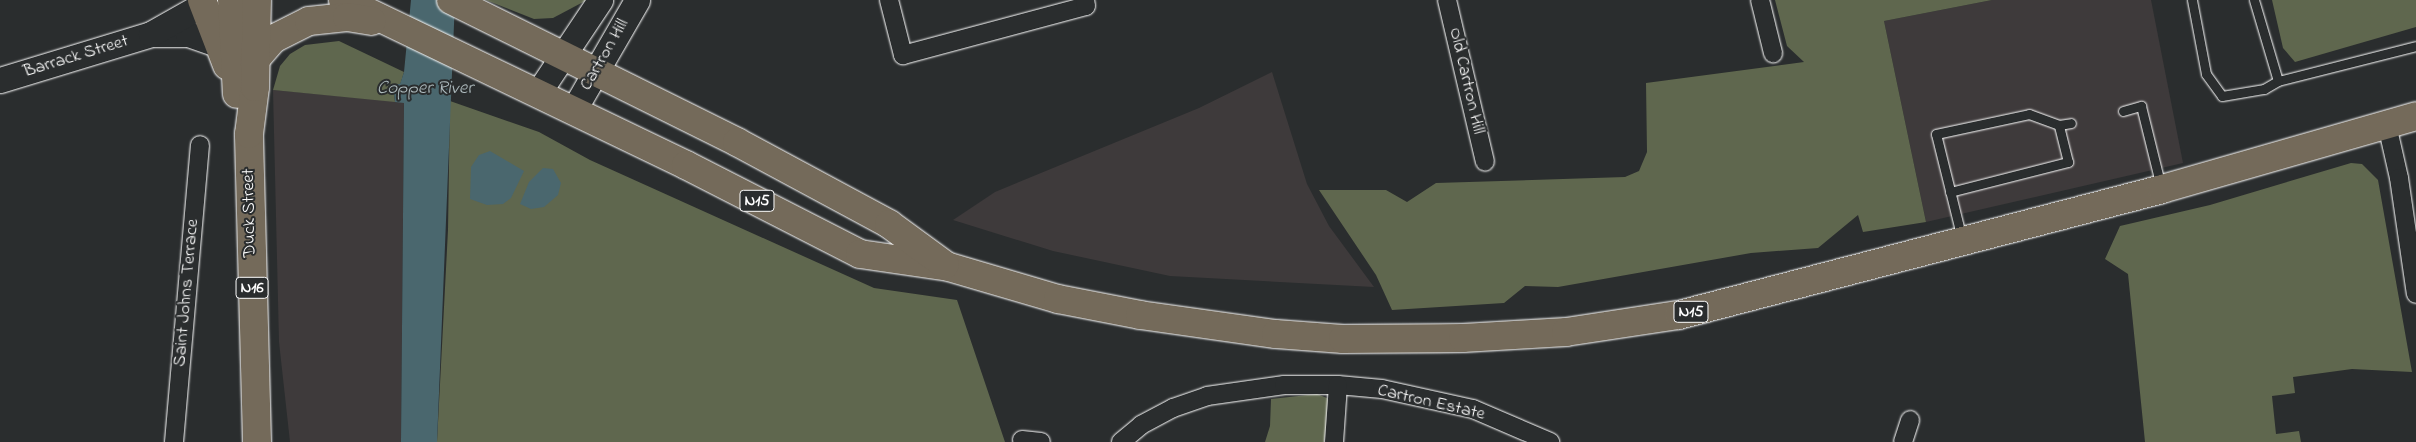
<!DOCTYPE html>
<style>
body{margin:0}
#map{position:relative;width:2416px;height:442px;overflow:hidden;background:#2a2d2e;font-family:"Indie Flower",sans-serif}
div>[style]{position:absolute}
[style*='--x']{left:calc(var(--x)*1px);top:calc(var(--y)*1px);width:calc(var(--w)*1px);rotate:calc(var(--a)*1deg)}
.built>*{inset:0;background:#3e3a3b}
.green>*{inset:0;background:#5f674e}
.water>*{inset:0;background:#4a676e}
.roads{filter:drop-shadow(0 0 1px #fff) drop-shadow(0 0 1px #fff)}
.lane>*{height:9px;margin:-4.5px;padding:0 4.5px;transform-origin:4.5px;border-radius:4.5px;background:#2a2d2e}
.street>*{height:18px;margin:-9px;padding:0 9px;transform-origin:9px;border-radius:9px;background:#2a2d2e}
.secondary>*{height:25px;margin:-12.5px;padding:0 12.5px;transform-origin:12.5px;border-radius:12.5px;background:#2a2d2e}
.highway>*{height:28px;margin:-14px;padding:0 14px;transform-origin:14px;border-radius:14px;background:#746a5a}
span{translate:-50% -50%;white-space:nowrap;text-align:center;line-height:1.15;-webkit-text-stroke:4px #2a2d2e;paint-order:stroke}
.shield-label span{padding:1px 4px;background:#2a2d2e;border:1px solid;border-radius:4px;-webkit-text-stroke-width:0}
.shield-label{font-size:16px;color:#fff;font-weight:700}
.street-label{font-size:18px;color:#fff}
.water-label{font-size:19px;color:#aebbbe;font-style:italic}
</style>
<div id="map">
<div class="built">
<i style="clip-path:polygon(1992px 0,2151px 0,2183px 163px,1926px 222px,1884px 21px)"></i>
<i style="clip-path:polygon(1272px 72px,1307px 184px,1329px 226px,1374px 287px,1170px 276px,1053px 251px,953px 220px,995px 192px,1199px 108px)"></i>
<i style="clip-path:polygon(273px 90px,404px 102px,401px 442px,290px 442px,279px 342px)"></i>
</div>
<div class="green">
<i style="clip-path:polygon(486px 0,587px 0,553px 18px,534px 19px)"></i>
<i style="clip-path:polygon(1775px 0,1992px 0,1884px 21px,1926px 222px,1863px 232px,1858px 215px,1818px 248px,1751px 253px,1558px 287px,1525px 286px,1504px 303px,1392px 310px,1376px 275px,1319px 190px,1386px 190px,1407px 202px,1436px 183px,1625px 177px,1639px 171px,1647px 152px,1646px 83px,1804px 62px,1787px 46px)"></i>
<i style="clip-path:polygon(2272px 0,2416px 0,2416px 27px,2295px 62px,2283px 48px)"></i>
<i style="clip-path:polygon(339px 41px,404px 72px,400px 85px,393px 84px,395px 102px,273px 90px,280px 66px,290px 54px,305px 45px)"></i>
<i style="clip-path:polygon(450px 101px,539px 132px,590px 160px,874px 288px,957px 300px,1005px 442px,437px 442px,448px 230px)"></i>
<i style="clip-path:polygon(2351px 163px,2362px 164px,2378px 180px,2412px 372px,2352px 369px,2293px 377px,2295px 393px,2272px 396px,2276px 434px,2299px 431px,2301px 442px,2145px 442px,2128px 274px,2105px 259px,2120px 226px,2210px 205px)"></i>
<i style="clip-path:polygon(1317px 394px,1327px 398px,1330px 405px,1324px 442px,1265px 442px,1270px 426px,1271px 399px)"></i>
</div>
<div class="water">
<i style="clip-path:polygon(411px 0,455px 0,437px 442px,401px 442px,404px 103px,395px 102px,393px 84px,400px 84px,404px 72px)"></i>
<i style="clip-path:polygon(490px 151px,524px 171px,511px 198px,503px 204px,487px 205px,470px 199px,471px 167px,479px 155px)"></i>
<i style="clip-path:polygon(543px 168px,553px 169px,561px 183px,558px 195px,544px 207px,531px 209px,520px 204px,529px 182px)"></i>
</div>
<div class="roads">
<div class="lane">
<i style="--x:2192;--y:0;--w:75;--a:79.3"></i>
<i style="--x:2206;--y:74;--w:27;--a:54"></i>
<i style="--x:2222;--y:96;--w:43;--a:-9.5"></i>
<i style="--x:2264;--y:89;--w:16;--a:-30"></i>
<i style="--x:2278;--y:81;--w:142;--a:-14.2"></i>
<i style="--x:2254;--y:0;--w:84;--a:73.5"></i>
<i style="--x:2123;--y:111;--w:19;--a:-16"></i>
<i style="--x:2141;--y:106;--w:83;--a:76.1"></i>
<i style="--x:1950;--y:192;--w:122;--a:-14.3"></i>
<i style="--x:2068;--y:162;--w:38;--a:-104"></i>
<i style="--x:1962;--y:239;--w:108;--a:-103.9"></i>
<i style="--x:1936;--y:134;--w:95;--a:-12.1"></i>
<i style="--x:2029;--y:114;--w:32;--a:20"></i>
<i style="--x:2059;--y:125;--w:12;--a:-9"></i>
</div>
<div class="street">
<i style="--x:889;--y:0;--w:57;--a:75.7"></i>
<i style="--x:903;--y:55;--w:189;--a:-15"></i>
<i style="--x:1086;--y:6;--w:6;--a:-99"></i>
<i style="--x:1447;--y:0;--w:166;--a:76.8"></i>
<i style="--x:1760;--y:0;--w:55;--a:76.2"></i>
<i style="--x:2387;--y:125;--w:54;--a:77.2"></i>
<i style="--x:2399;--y:178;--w:117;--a:81.7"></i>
<i style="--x:1022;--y:440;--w:19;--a:6"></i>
<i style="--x:174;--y:442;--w:298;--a:-85"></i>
<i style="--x:1121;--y:442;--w:26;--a:-40"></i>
<i style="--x:1141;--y:425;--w:36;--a:-28"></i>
<i style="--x:1173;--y:408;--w:36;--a:-19"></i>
<i style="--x:1207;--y:396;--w:78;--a:-8.1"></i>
<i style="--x:1284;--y:385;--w:54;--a:0"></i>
<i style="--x:1338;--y:385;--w:44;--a:5.2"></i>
<i style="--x:1382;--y:389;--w:93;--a:12.4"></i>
<i style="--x:1473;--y:409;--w:84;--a:23.2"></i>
<i style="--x:1334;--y:442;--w:57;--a:-86"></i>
<i style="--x:1903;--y:442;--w:23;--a:-72"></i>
</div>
<div class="secondary">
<i style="--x:154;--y:34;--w:34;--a:0"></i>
<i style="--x:188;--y:34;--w:34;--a:19"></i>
<i style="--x:0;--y:80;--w:158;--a:-16.9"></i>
<i style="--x:151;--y:34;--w:61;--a:-29.5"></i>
<i style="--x:538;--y:93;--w:112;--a:-56.3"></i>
<i style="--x:573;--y:111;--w:128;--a:-60"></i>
</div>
<div class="highway">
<i style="--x:202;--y:0;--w:70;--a:69"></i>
<i style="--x:232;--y:0;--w:94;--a:87"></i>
<i style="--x:343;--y:0;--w:381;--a:25.7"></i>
<i style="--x:686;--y:165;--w:195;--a:27.1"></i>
<i style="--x:860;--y:254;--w:90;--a:8.3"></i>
<i style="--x:949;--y:267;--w:114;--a:16.4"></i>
<i style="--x:1058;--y:299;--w:84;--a:11"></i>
<i style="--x:1140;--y:315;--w:137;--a:8"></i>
<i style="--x:1276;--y:334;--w:67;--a:4.3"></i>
<i style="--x:1343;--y:339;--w:120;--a:-0.5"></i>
<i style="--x:1463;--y:338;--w:103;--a:-3.3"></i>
<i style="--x:1566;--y:332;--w:114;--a:-8.6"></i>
<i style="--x:1679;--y:315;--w:499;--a:-14.6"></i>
<i style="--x:2162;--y:189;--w:264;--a:-16"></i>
<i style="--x:451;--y:0;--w:319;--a:26.4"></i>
<i style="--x:737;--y:142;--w:173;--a:28.3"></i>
<i style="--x:889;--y:224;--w:69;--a:36.2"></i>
<i style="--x:254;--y:61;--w:29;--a:-49"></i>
<i style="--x:273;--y:39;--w:40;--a:-26.6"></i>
<i style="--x:309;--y:21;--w:38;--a:-6"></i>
<i style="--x:347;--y:17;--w:25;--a:9"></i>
<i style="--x:257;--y:442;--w:308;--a:-91.5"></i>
<i style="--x:249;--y:134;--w:47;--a:-82.7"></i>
<i style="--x:255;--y:87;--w:87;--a:-88.7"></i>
</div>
</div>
<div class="shield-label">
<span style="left:757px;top:201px">N15</span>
<span style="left:252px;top:288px">N16</span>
<span style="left:1691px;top:312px">N15</span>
</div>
<div class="street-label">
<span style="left:605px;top:55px;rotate:-60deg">Cartron Hill</span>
<span style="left:76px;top:57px;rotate:-17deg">Barrack Street</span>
<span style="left:1466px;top:81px;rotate:77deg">Old Cartron Hill</span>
<span style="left:250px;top:213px;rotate:-91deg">Duck Street</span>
<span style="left:187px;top:293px;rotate:-85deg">Saint Johns Terrace</span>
<span style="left:1431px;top:403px;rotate:13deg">Cartron Estate</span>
</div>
<div class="water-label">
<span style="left:425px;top:89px">Copper River</span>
</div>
</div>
